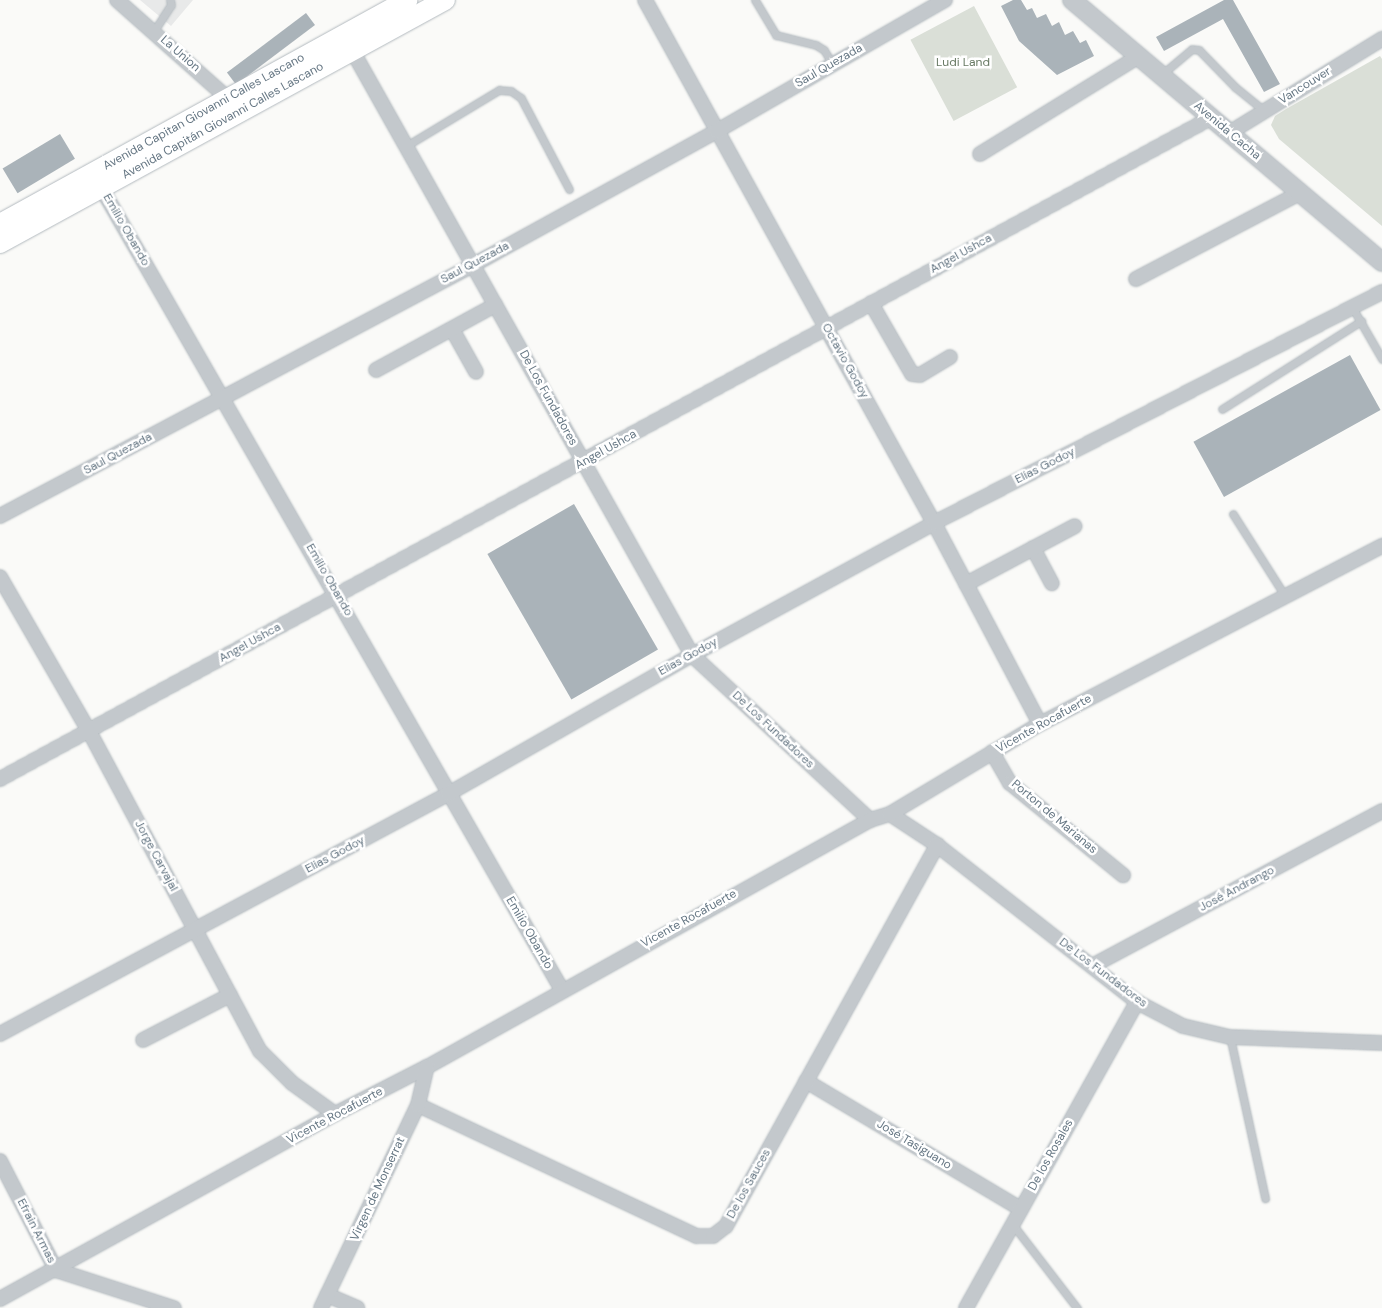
<!DOCTYPE html>
<meta charset="utf-8">
<style>
body{margin:0}
#map{position:relative;width:1382px;height:1308px;overflow:hidden;background:#fafaf8;font-family:"DM Sans",sans-serif}
div>[style]{position:absolute}
[style*='--x']{left:calc(var(--x)*1px);top:calc(var(--y)*1px);width:calc(var(--w)*1px);rotate:calc(var(--a)*1deg)}
.built>*{inset:0;background:#e8e9e9}
.green>*{inset:0;background:#dadfd7;transform-origin:0 0}
.building>*{inset:0;background:#aab3b9;transform-origin:0 0}
.roads{filter:drop-shadow(0 0 1px #b3babf) drop-shadow(0 0 1px #b3babf)}
.service>*{height:7px;margin:-3.5px;padding:0 3.5px;transform-origin:3.5px;border-radius:3.5px;background:#c3c8cc}
.minor>*{height:14px;margin:-7px;padding:0 7px;transform-origin:7px;border-radius:7px;background:#c3c8cc}
.tertiary>*{height:18px;margin:-9px;padding:0 9px;transform-origin:9px;border-radius:9px;background:#c3c8cc}
.secondary>*{height:20px;margin:-10px;padding:0 10px;transform-origin:10px;border-radius:10px;background:#fff}
span{translate:-50% -50%;white-space:nowrap;text-align:center;line-height:1.15;-webkit-text-stroke:5px #fff;paint-order:stroke}
.street-label{font-size:12px;color:#657683}
.park-label{font-size:12px;color:#687a64}
</style>
<div id="map">
<div class="built">
<i style="clip-path:polygon(140px 0,193px 0,171px 26px)"></i>
</div>
<div class="green">
<i style="left:974px;top:6px;width:92px;height:72px;rotate:62deg"></i>
<i style="clip-path:polygon(1380px 56px,1382px 59px,1382px 226px,1279px 139px,1271px 125px,1275px 116px,1286px 109px)"></i>
</div>
<div class="building">
<i style="clip-path:polygon(1013px 0,1021px 0,1027px 10px,1032px 8px,1037px 18px,1046px 14px,1052px 26px,1059px 22px,1065px 35px,1073px 31px,1080px 43px,1086px 40px,1094px 56px,1057px 75px,1019px 41px,1001px 6px)"></i>
<i style="clip-path:polygon(1224px 0,1233px 0,1280px 84px,1264px 92px,1223px 19px,1164px 51px,1156px 37px)"></i>
<i style="left:306px;top:13px;width:15px;height:99px;rotate:53deg"></i>
<i style="left:60px;top:134px;width:29px;height:67px;rotate:59deg"></i>
<i style="left:1350px;top:355px;width:63px;height:179px;rotate:61deg"></i>
<i style="left:574px;top:504px;width:168px;height:100px;rotate:60deg"></i>
</div>
<div class="roads">
<div class="service">
<i style="--x:755;--y:0;--w:41;--a:59"></i>
<i style="--x:776;--y:35;--w:41;--a:14"></i>
<i style="--x:816;--y:45;--w:9;--a:32"></i>
<i style="--x:824;--y:50;--w:17;--a:59"></i>
<i style="--x:154;--y:31;--w:31;--a:-57"></i>
<i style="--x:171;--y:5;--w:5;--a:-101"></i>
<i style="--x:1161;--y:75;--w:40;--a:-40"></i>
<i style="--x:1192;--y:49;--w:7;--a:8"></i>
<i style="--x:1199;--y:50;--w:52;--a:45.8"></i>
<i style="--x:1235;--y:87;--w:38;--a:39"></i>
<i style="--x:406;--y:146;--w:109;--a:-31.1"></i>
<i style="--x:499;--y:90;--w:12;--a:5"></i>
<i style="--x:511;--y:91;--w:12;--a:35"></i>
<i style="--x:521;--y:98;--w:103;--a:62.2"></i>
<i style="--x:1352;--y:307;--w:60;--a:60"></i>
<i style="--x:1222;--y:409;--w:165;--a:-32.3"></i>
<i style="--x:1233;--y:514;--w:97;--a:57.6"></i>
<i style="--x:1230;--y:1037;--w:165;--a:77.7"></i>
<i style="--x:1013;--y:1225;--w:105;--a:52.4"></i>
</div>
<div class="minor">
<i style="--x:117;--y:0;--w:157;--a:41.6"></i>
<i style="--x:645;--y:0;--w:598;--a:61.08"></i>
<i style="--x:934;--y:523;--w:227;--a:62.2"></i>
<i style="--x:348;--y:43;--w:702;--a:60.66"></i>
<i style="--x:692;--y:655;--w:243;--a:42.8"></i>
<i style="--x:1229;--y:133;--w:180;--a:-31.6"></i>
<i style="--x:980;--y:154;--w:187;--a:-31.6"></i>
<i style="--x:98;--y:182;--w:932;--a:60.13"></i>
<i style="--x:1136;--y:279;--w:185;--a:-27.7"></i>
<i style="--x:871;--y:303;--w:82;--a:60"></i>
<i style="--x:912;--y:374;--w:8;--a:7"></i>
<i style="--x:920;--y:375;--w:35;--a:-31"></i>
<i style="--x:452;--y:329;--w:49;--a:60.8"></i>
<i style="--x:376;--y:370;--w:136;--a:-28.6"></i>
<i style="--x:0;--y:516;--w:535;--a:-27.95"></i>
<i style="--x:473;--y:265;--w:278;--a:-28.8"></i>
<i style="--x:717;--y:131;--w:263;--a:-29.9"></i>
<i style="--x:1033;--y:548;--w:40;--a:62"></i>
<i style="--x:0;--y:577;--w:178;--a:60"></i>
<i style="--x:89;--y:731;--w:363;--a:61.9"></i>
<i style="--x:260;--y:1051;--w:45;--a:45"></i>
<i style="--x:292;--y:1083;--w:53;--a:35.8"></i>
<i style="--x:966;--y:584;--w:123;--a:-28"></i>
<i style="--x:992;--y:752;--w:36;--a:60"></i>
<i style="--x:1010;--y:783;--w:146;--a:39.2"></i>
<i style="--x:0;--y:779;--w:1380;--a:-28.63"></i>
<i style="--x:890;--y:814;--w:56;--a:33.4"></i>
<i style="--x:937;--y:845;--w:254;--a:38.1"></i>
<i style="--x:1137;--y:1002;--w:52;--a:27.6"></i>
<i style="--x:1183;--y:1026;--w:48;--a:13.2"></i>
<i style="--x:1230;--y:1037;--w:152;--a:2.3"></i>
<i style="--x:1092;--y:966;--w:329;--a:-28.1"></i>
<i style="--x:0;--y:1034;--w:508;--a:-28.18"></i>
<i style="--x:448;--y:794;--w:281;--a:-29.7"></i>
<i style="--x:692;--y:655;--w:276;--a:-28.6"></i>
<i style="--x:934;--y:523;--w:504;--a:-27.28"></i>
<i style="--x:143;--y:1040;--w:98;--a:-27.3"></i>
<i style="--x:806;--y:1081;--w:250;--a:30.8"></i>
<i style="--x:418;--y:1105;--w:308;--a:25.2"></i>
<i style="--x:697;--y:1236;--w:16;--a:0"></i>
<i style="--x:713;--y:1236;--w:16;--a:-38"></i>
<i style="--x:726;--y:1226;--w:436;--a:-61"></i>
<i style="--x:0;--y:1161;--w:123;--a:62.8"></i>
<i style="--x:56;--y:1270;--w:124;--a:17.9"></i>
<i style="--x:327;--y:1295;--w:33;--a:23"></i>
<i style="--x:0;--y:1299;--w:383;--a:-28.9"></i>
<i style="--x:335;--y:1114;--w:103;--a:-27.1"></i>
<i style="--x:427;--y:1067;--w:507;--a:-29.14"></i>
<i style="--x:870;--y:820;--w:21;--a:-17"></i>
<i style="--x:890;--y:814;--w:175;--a:-31"></i>
<i style="--x:1040;--y:724;--w:386;--a:-27.5"></i>
<i style="--x:321;--y:1308;--w:225;--a:-64.5"></i>
<i style="--x:418;--y:1105;--w:39;--a:-77"></i>
<i style="--x:966;--y:1308;--w:351;--a:-60.8"></i>
</div>
<div class="tertiary">
<i style="--x:1072;--y:0;--w:406;--a:40.2"></i>
</div>
<div class="secondary">
<i style="--x:0;--y:224;--w:465;--a:-28.8"></i>
<i style="--x:0;--y:243;--w:507;--a:-28.64"></i>
</div>
</div>
<div class="street-label">
<span style="left:180px;top:54px;rotate:41deg">La Union</span>
<span style="left:829px;top:66px;rotate:-30deg">Saul Quezada</span>
<span style="left:1305px;top:86px;rotate:-32deg">Vancouver</span>
<span style="left:204px;top:112px;rotate:-29deg">Avenida Capitan Giovanni Calles Lascano</span>
<span style="left:223px;top:121px;rotate:-29deg">Avenida Capitán Giovanni Calles Lascano</span>
<span style="left:1227px;top:131px;rotate:40deg">Avenida Cacha</span>
<span style="left:126px;top:230px;rotate:60deg">Emilio Obando</span>
<span style="left:961px;top:254px;rotate:-29deg">Angel Ushca</span>
<span style="left:475px;top:263px;rotate:-28deg">Saul Quezada</span>
<span style="left:845px;top:361px;rotate:61deg">Octavio Godoy</span>
<span style="left:548px;top:398px;rotate:61deg">De Los Fundadores</span>
<span style="left:606px;top:450px;rotate:-29deg">Angel Ushca</span>
<span style="left:118px;top:454px;rotate:-28deg">Saul Quezada</span>
<span style="left:1045px;top:466px;rotate:-27deg">Elias Godoy</span>
<span style="left:329px;top:580px;rotate:60deg">Emilio Obando</span>
<span style="left:250px;top:643px;rotate:-29deg">Angel Ushca</span>
<span style="left:688px;top:657px;rotate:-29deg">Elias Godoy</span>
<span style="left:1044px;top:724px;rotate:-29deg">Vicente Rocafuerte</span>
<span style="left:773px;top:730px;rotate:43deg">De Los Fundadores</span>
<span style="left:1054px;top:817px;rotate:40deg">Porton de Marianas</span>
<span style="left:335px;top:855px;rotate:-28deg">Elias Godoy</span>
<span style="left:156px;top:856px;rotate:62deg">Jorge Carvajal</span>
<span style="left:1237px;top:889px;rotate:-28deg">José Andrango</span>
<span style="left:689px;top:919px;rotate:-29deg">Vicente Rocafuerte</span>
<span style="left:529px;top:933px;rotate:60deg">Emilio Obando</span>
<span style="left:1103px;top:973px;rotate:37deg">De Los Fundadores</span>
<span style="left:335px;top:1116px;rotate:-28deg">Vicente Rocafuerte</span>
<span style="left:914px;top:1145px;rotate:31deg">José Tasiguano</span>
<span style="left:1051px;top:1155px;rotate:-61deg">De los Rosales</span>
<span style="left:749px;top:1184px;rotate:-61deg">De los Sauces</span>
<span style="left:378px;top:1189px;rotate:-65deg">Virgen de Monserrat</span>
<span style="left:36px;top:1231px;rotate:63deg">Efrain Armas</span>
</div>
<div class="park-label">
<span style="left:963px;top:63px">Ludi Land</span>
</div>
</div>
